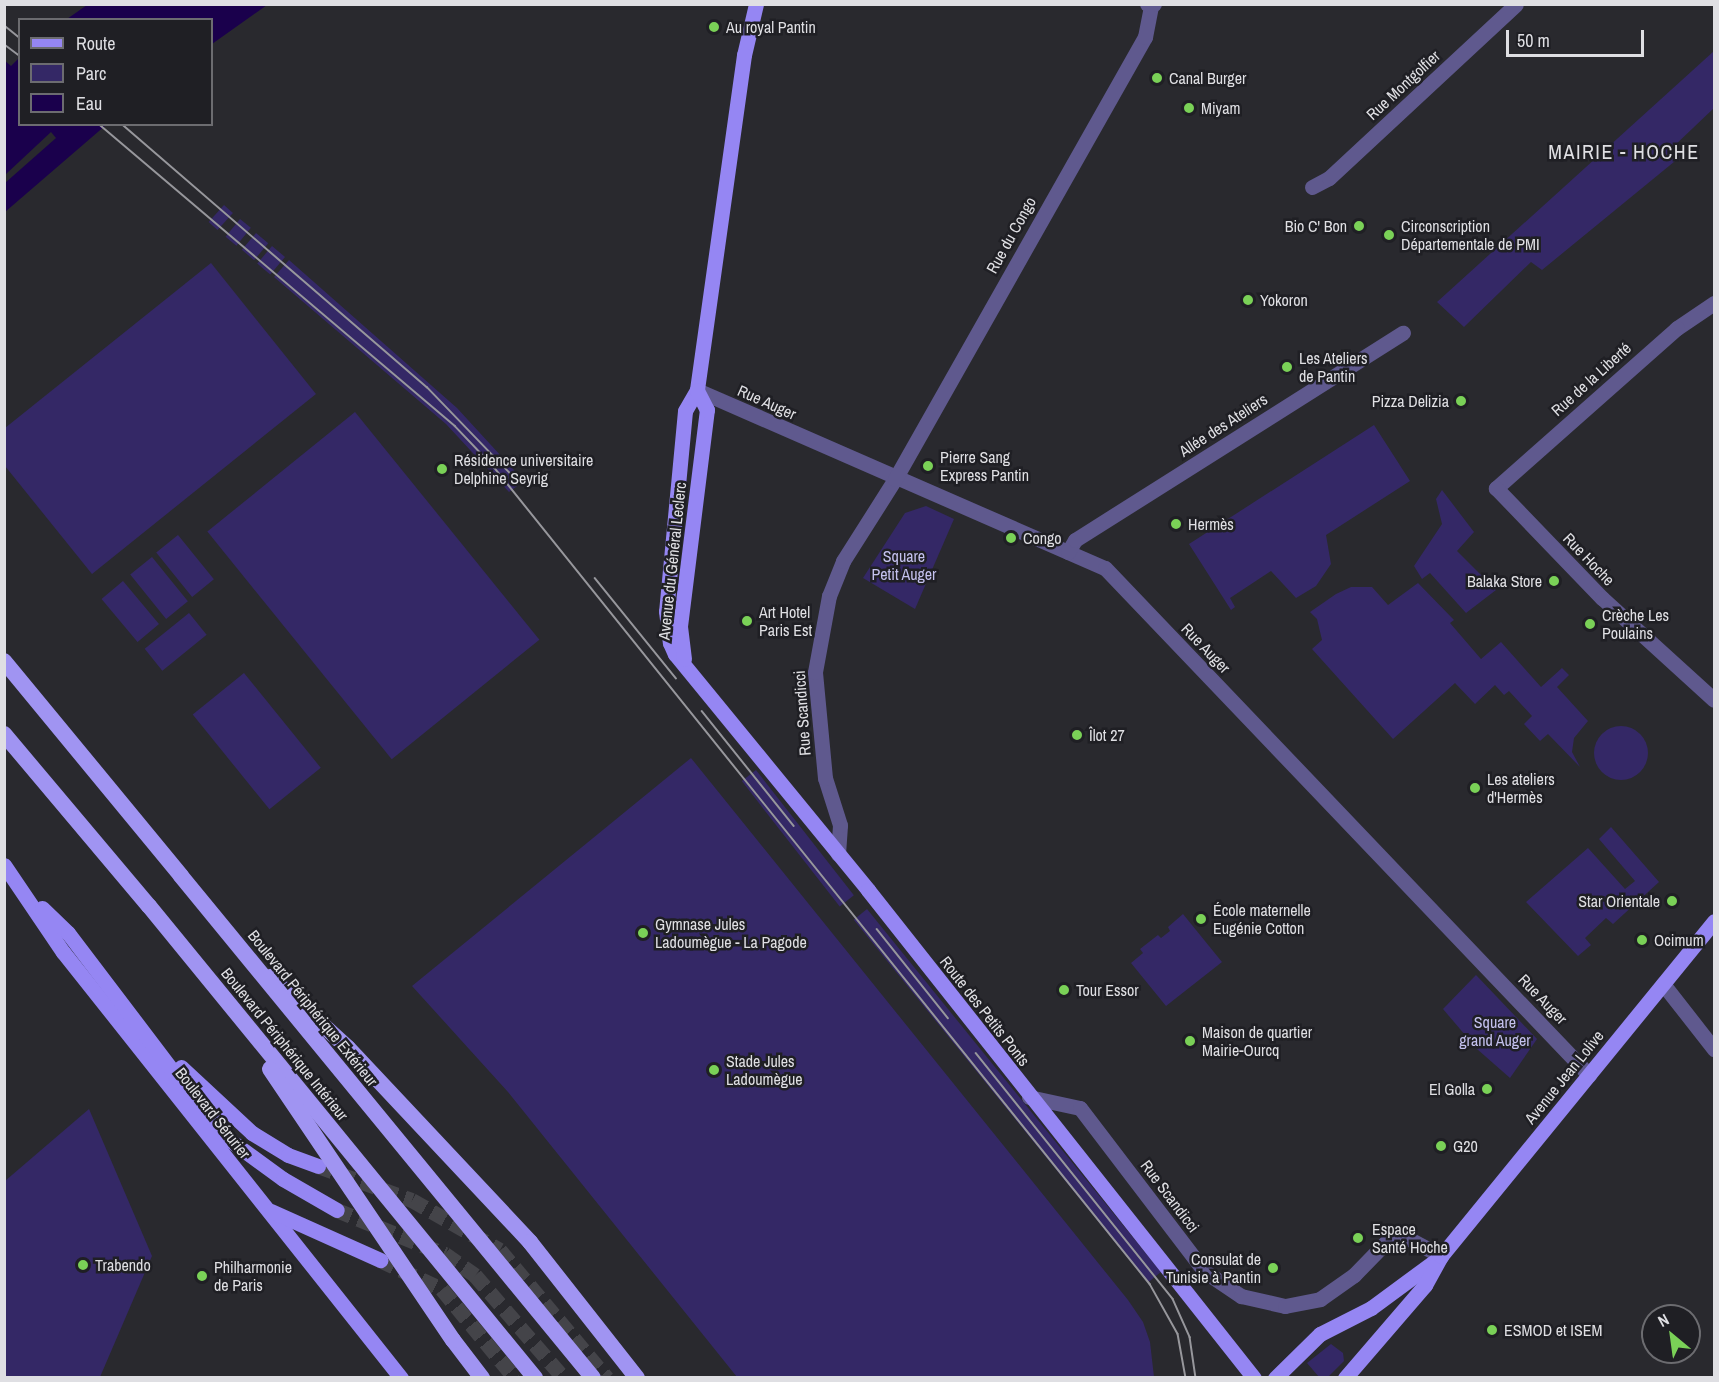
<!DOCTYPE html>
<meta charset="utf-8">
<style>
body{margin:0}
#map{position:relative;width:1719px;height:1382px;overflow:hidden;background:#29292e;font-family:"Archivo Narrow",sans-serif}
div>[style]{position:absolute}
[style*='--x']{left:calc(var(--x)*1px);top:calc(var(--y)*1px);width:calc(var(--w)*1px);rotate:calc(var(--a)*1deg)}
.green>*{inset:0;background:#342866;transform-origin:0 0}
.round{border-radius:50%}
.water>*{inset:0;background:#1a004c}
.pier>*{inset:0;background:#29292e}
.primary-tunnel>*{height:15px;margin-top:-7.5px;transform-origin:0;background:repeating-linear-gradient(90deg,#444449 0 15px,transparent 0 23px)}
.minor>*{height:15px;margin:-7.5px;padding:0 7.5px;transform-origin:7.5px;border-radius:7.5px;background:#5f598e}
.tertiary>*{height:15px;margin:-7.5px;padding:0 7.5px;transform-origin:7.5px;border-radius:7.5px;background:#5f598e}
.primary>*{height:15px;margin:-7.5px;padding:0 7.5px;transform-origin:7.5px;border-radius:7.5px;background:#9586f3}
.trunk>*{height:16px;margin:-8px;padding:0 8px;transform-origin:8px;border-radius:8px;background:#a094f2}
.tram>*{height:1.5px;margin:-0.75px;padding:0 0.75px;transform-origin:0.75px;border-radius:0.75px;background:#97979c}
.trunk-bridge>*{height:16px;margin:-8px;padding:0 8px;transform-origin:8px;border-radius:8px;background:#a094f2}
.dots>*{width:16px;height:16px;translate:-50% -50%;box-sizing:border-box;border:3px solid #1f1f24;border-radius:50%}
span{translate:-50% -50%;white-space:nowrap;text-align:center;line-height:1.15;-webkit-text-stroke:5px #1f1f24;paint-order:stroke}
.poi-label{font-size:16px;color:#dfdfe3}
.left{translate:0 -50%;text-align:left}
.right{translate:-100% -50%;text-align:right}
.street-label{font-size:16px;color:#dfdfe3}
.park-label{font-size:16px;color:#c4c1ee}
.quarter-label{font-size:20px;color:#dfdfe3;letter-spacing:1.5px}
.frame{position:absolute;inset:0;border:6px solid #dfdfe3;pointer-events:none}
.legend{position:absolute;left:18px;top:18px;width:195px;height:108px;box-sizing:border-box;background:#1f1f24;border:2px solid #6c6c70;margin:0;padding:8px 10px;list-style:none;font-size:18px;color:#dfdfe3}
.legend li{display:flex;align-items:center;gap:12px;height:30px}
.legend b{width:30px;border:2px solid #6c6c70}
.north{position:absolute;left:1641px;top:1304px;width:60px;height:60px;box-sizing:border-box;background:#1f1f24;border:2px solid #6c6c70;border-radius:50%;rotate:331deg;font-size:16px;font-weight:700;line-height:24px;text-align:center;color:#dfdfe3}
.north::after{content:'';display:block;margin:auto;width:21px;height:27px;background:#7ad157;clip-path:polygon(50% 0,100% 100%,50% 72%,0 100%)}
.scale{position:absolute;left:1506px;top:30px;width:138px;height:27px;box-sizing:border-box;border:3px solid #dfdfe3;border-top:0;padding-left:8px;font-size:18px;line-height:21px;white-space:nowrap;color:#dfdfe3;-webkit-text-stroke:4px #1f1f24;paint-order:stroke}
</style>
<div id="map">
<div class="green">
<i style="clip-path:polygon(1714px 51px,1714px 108px,1672px 148px,1680px 157px,1542px 270px,1531px 262px,1464px 327px,1437px 302px)"></i>
<i style="left:224px;top:205px;width:12px;height:23px;rotate:42deg"></i>
<i style="left:240px;top:219px;width:14px;height:23px;rotate:39deg"></i>
<i style="left:256px;top:233px;width:16px;height:22px;rotate:40deg"></i>
<i style="left:272px;top:246px;width:17px;height:23px;rotate:40deg"></i>
<i style="clip-path:polygon(289px 260px,457px 408px,524px 481px,509px 492px,446px 424px,274px 277px)"></i>
<i style="clip-path:polygon(211px 263px,316px 394px,92px 574px,5px 466px,5px 428px)"></i>
<i style="left:355px;top:412px;width:293px;height:190px;rotate:51deg"></i>
<i style="clip-path:polygon(1374px 425px,1410px 481px,1326px 535px,1331px 564px,1316px 586px,1296px 598px,1271px 571px,1230px 598px,1235px 607px,1231px 610px,1189px 544px)"></i>
<i style="clip-path:polygon(1442px 490px,1474px 532px,1457px 551px,1496px 590px,1466px 613px,1430px 573px,1422px 579px,1414px 566px,1442px 524px,1436px 499px)"></i>
<i style="clip-path:polygon(926px 506px,954px 519px,915px 609px,863px 578px,905px 513px)"></i>
<i style="left:178px;top:535px;width:57px;height:28px;rotate:51deg"></i>
<i style="left:152px;top:557px;width:57px;height:28px;rotate:51deg"></i>
<i style="left:123px;top:581px;width:56px;height:28px;rotate:50deg"></i>
<i style="clip-path:polygon(1418px 583px,1454px 620px,1450px 623px,1481px 659px,1501px 642px,1541px 687px,1562px 668px,1569px 675px,1557px 687px,1588px 721px,1574px 738px,1572px 752px,1580px 767px,1548px 734px,1540px 741px,1524px 724px,1532px 716px,1509px 691px,1504px 695px,1495px 685px,1475px 704px,1455px 683px,1393px 739px,1312px 649px,1322px 640px,1317px 619px,1310px 612px,1336px 594px,1351px 587px,1372px 587px,1388px 605px)"></i>
<i style="left:189px;top:613px;width:28px;height:57px;rotate:51deg"></i>
<i style="left:244px;top:673px;width:122px;height:66px;rotate:51deg"></i>
<i class="round" style="left:1594px;top:726px;width:54px;height:54px"></i>
<i style="clip-path:polygon(691px 758px,1128px 1300px,1143px 1322px,1150px 1342px,1154px 1377px,737px 1377px,508px 1092px,412px 986px)"></i>
<i style="left:756px;top:770px;width:159px;height:18px;rotate:52deg"></i>
<i style="clip-path:polygon(1611px 827px,1659px 882px,1613px 924px,1606px 918px,1585px 938px,1591px 945px,1578px 956px,1526px 902px,1588px 848px,1625px 889px,1635px 881px,1599px 839px)"></i>
<i style="left:867px;top:909px;width:467px;height:17px;rotate:51deg"></i>
<i style="clip-path:polygon(1183px 914px,1222px 962px,1166px 1006px,1131px 963px,1143px 953px,1140px 949px,1158px 935px,1161px 938px,1170px 931px,1168px 927px)"></i>
<i style="clip-path:polygon(1476px 975px,1537px 1039px,1510px 1078px,1477px 1049px,1443px 1009px)"></i>
<i style="clip-path:polygon(89px 1109px,152px 1256px,100px 1377px,5px 1377px,5px 1181px)"></i>
<i style="clip-path:polygon(1331px 1344px,1343px 1353px,1344px 1361px,1328px 1377px,1319px 1377px,1307px 1363px)"></i>
</div>
<div class="water">
<i style="clip-path:polygon(87px 5px,87px 4px,267px 5px,212px 44px,212px 20px,67px 19px)"></i>
<i style="clip-path:polygon(19px 58px,20px 124px,106px 125px,5px 212px,4px 60px,11px 66px)"></i>
</div>
<div class="pier">
<i style="clip-path:polygon(51px 132px,56px 138px,5px 183px,5px 175px)"></i>
</div>
<div class="primary-tunnel">
<i style="--x:318;--y:1166;--w:100;--a:19.9"></i>
<i style="--x:412;--y:1200;--w:101;--a:29.6"></i>
<i style="--x:500;--y:1250;--w:167;--a:50.1"></i>
<i style="--x:337;--y:1210;--w:117;--a:22.2"></i>
<i style="--x:445;--y:1254;--w:37;--a:35"></i>
<i style="--x:475;--y:1275;--w:136;--a:49.2"></i>
<i style="--x:380;--y:1260;--w:68;--a:25.1"></i>
<i style="--x:442;--y:1289;--w:115;--a:50.6"></i>
</div>
<div class="minor">
<i style="--x:1312;--y:187;--w:19;--a:-28"></i>
<i style="--x:1329;--y:178;--w:255;--a:-42.9"></i>
<i style="--x:1714;--y:303;--w:45;--a:146"></i>
<i style="--x:1677;--y:328;--w:242;--a:138.5"></i>
<i style="--x:1496;--y:488;--w:153;--a:46.1"></i>
<i style="--x:1602;--y:598;--w:151;--a:42.3"></i>
<i style="--x:697;--y:390;--w:445;--a:23.6"></i>
<i style="--x:1105;--y:568;--w:701;--a:46.33"></i>
<i style="--x:1068;--y:552;--w:14;--a:-60"></i>
<i style="--x:1075;--y:540;--w:388;--a:-32.3"></i>
<i style="--x:838;--y:854;--w:29;--a:-86"></i>
<i style="--x:840;--y:825;--w:49;--a:-107.7"></i>
<i style="--x:825;--y:778;--w:106;--a:-95.4"></i>
<i style="--x:815;--y:672;--w:77;--a:-79.6"></i>
<i style="--x:829;--y:596;--w:38;--a:-68"></i>
<i style="--x:843;--y:561;--w:97;--a:-57.6"></i>
<i style="--x:895;--y:479;--w:508;--a:-60.51"></i>
<i style="--x:1145;--y:37;--w:31;--a:-79"></i>
<i style="--x:1663;--y:984;--w:83;--a:51.9"></i>
<i style="--x:1029;--y:1097;--w:52;--a:12.2"></i>
<i style="--x:1080;--y:1108;--w:205;--a:52.7"></i>
<i style="--x:1204;--y:1271;--w:45;--a:34"></i>
<i style="--x:1241;--y:1296;--w:45;--a:12.8"></i>
<i style="--x:1285;--y:1306;--w:36;--a:-11"></i>
<i style="--x:1320;--y:1299;--w:42;--a:-35.2"></i>
<i style="--x:1354;--y:1275;--w:54;--a:-45.7"></i>
<i style="--x:1392;--y:1236;--w:8;--a:-14"></i>
<i style="--x:1400;--y:1234;--w:47;--a:28.2"></i>
</div>
<div class="tertiary">
<i style="--x:1147;--y:4;--w:7;--a:0"></i>
</div>
<div class="primary">
<i style="--x:756;--y:4;--w:52;--a:103.2"></i>
<i style="--x:744;--y:55;--w:338;--a:98"></i>
<i style="--x:697;--y:390;--w:24;--a:120"></i>
<i style="--x:685;--y:411;--w:201;--a:95.4"></i>
<i style="--x:666;--y:611;--w:32;--a:83"></i>
<i style="--x:670;--y:643;--w:12;--a:66"></i>
<i style="--x:675;--y:654;--w:305;--a:50.7"></i>
<i style="--x:868;--y:890;--w:622;--a:51.66"></i>
<i style="--x:684;--y:659;--w:33;--a:-97"></i>
<i style="--x:680;--y:626;--w:218;--a:-82.9"></i>
<i style="--x:707;--y:410;--w:22;--a:-117"></i>
<i style="--x:4;--y:865;--w:105;--a:55.9"></i>
<i style="--x:63;--y:952;--w:544;--a:51.57"></i>
<i style="--x:42;--y:908;--w:36;--a:44"></i>
<i style="--x:68;--y:933;--w:182;--a:52.8"></i>
<i style="--x:178;--y:1078;--w:82;--a:49.9"></i>
<i style="--x:231;--y:1141;--w:64;--a:36.2"></i>
<i style="--x:283;--y:1179;--w:62;--a:29.9"></i>
<i style="--x:181;--y:1067;--w:97;--a:42.9"></i>
<i style="--x:252;--y:1133;--w:42;--a:31.4"></i>
<i style="--x:288;--y:1155;--w:32;--a:20"></i>
<i style="--x:271;--y:1211;--w:120;--a:24.2"></i>
<i style="--x:1275;--y:1378;--w:63;--a:-44.4"></i>
<i style="--x:1320;--y:1334;--w:57;--a:-27"></i>
<i style="--x:1371;--y:1308;--w:81;--a:-36.4"></i>
<i style="--x:1345;--y:1378;--w:123;--a:-49.3"></i>
<i style="--x:1425;--y:1285;--w:33;--a:-61"></i>
<i style="--x:1441;--y:1256;--w:432;--a:-50.8"></i>
</div>
<div class="trunk">
<i style="--x:4;--y:661;--w:278;--a:50.5"></i>
<i style="--x:4;--y:734;--w:225;--a:49.9"></i>
<i style="--x:270;--y:977;--w:105;--a:42.3"></i>
<i style="--x:348;--y:1048;--w:266;--a:46.8"></i>
<i style="--x:530;--y:1242;--w:173;--a:51.8"></i>
<i style="--x:453;--y:1340;--w:48;--a:52.7"></i>
</div>
<div class="tram">
<i style="--x:4;--y:25;--w:21;--a:39"></i>
<i style="--x:4;--y:44;--w:20;--a:37"></i>
<i style="--x:99;--y:124;--w:467;--a:40.3"></i>
<i style="--x:455;--y:426;--w:57;--a:46.4"></i>
<i style="--x:494;--y:467;--w:1048;--a:51.24"></i>
<i style="--x:1150;--y:1284;--w:57;--a:60.8"></i>
<i style="--x:1178;--y:1334;--w:45;--a:79.7"></i>
<i style="--x:122;--y:124;--w:403;--a:40.8"></i>
<i style="--x:427;--y:387;--w:120;--a:46"></i>
<i style="--x:595;--y:578;--w:129;--a:51"></i>
<i style="--x:702;--y:711;--w:147;--a:51.3"></i>
<i style="--x:877;--y:929;--w:114;--a:51.4"></i>
<i style="--x:976;--y:1053;--w:315;--a:51.3"></i>
<i style="--x:1173;--y:1299;--w:42;--a:65.9"></i>
<i style="--x:1190;--y:1337;--w:41;--a:81.7"></i>
</div>
<div class="trunk-bridge">
<i style="--x:181;--y:876;--w:649;--a:50.62"></i>
<i style="--x:149;--y:906;--w:610;--a:50.72"></i>
<i style="--x:270;--y:1069;--w:327;--a:56"></i>
</div>
<div class="dots">
<i style="left:714px;top:27px;background:#7ad157"></i>
<i style="left:1157px;top:78px;background:#7ad157"></i>
<i style="left:1189px;top:108px;background:#7ad157"></i>
<i style="left:1359px;top:226px;background:#7ad157"></i>
<i style="left:1389px;top:235px;background:#7ad157"></i>
<i style="left:1248px;top:300px;background:#7ad157"></i>
<i style="left:1287px;top:367px;background:#7ad157"></i>
<i style="left:1461px;top:401px;background:#7ad157"></i>
<i style="left:928px;top:466px;background:#7ad157"></i>
<i style="left:442px;top:469px;background:#7ad157"></i>
<i style="left:1176px;top:524px;background:#7ad157"></i>
<i style="left:1011px;top:538px;background:#7ad157"></i>
<i style="left:1554px;top:581px;background:#7ad157"></i>
<i style="left:747px;top:621px;background:#7ad157"></i>
<i style="left:1590px;top:624px;background:#7ad157"></i>
<i style="left:1077px;top:735px;background:#7ad157"></i>
<i style="left:1475px;top:788px;background:#7ad157"></i>
<i style="left:1672px;top:901px;background:#7ad157"></i>
<i style="left:1201px;top:919px;background:#7ad157"></i>
<i style="left:643px;top:933px;background:#7ad157"></i>
<i style="left:1642px;top:940px;background:#7ad157"></i>
<i style="left:1064px;top:990px;background:#7ad157"></i>
<i style="left:1190px;top:1041px;background:#7ad157"></i>
<i style="left:714px;top:1070px;background:#7ad157"></i>
<i style="left:1487px;top:1089px;background:#7ad157"></i>
<i style="left:1441px;top:1146px;background:#7ad157"></i>
<i style="left:1358px;top:1238px;background:#7ad157"></i>
<i style="left:83px;top:1265px;background:#7ad157"></i>
<i style="left:1273px;top:1268px;background:#7ad157"></i>
<i style="left:202px;top:1276px;background:#7ad157"></i>
<i style="left:1492px;top:1330px;background:#7ad157"></i>
</div>
<div class="poi-label">
<span class="left" style="left:726px;top:27px">Au royal Pantin</span>
<span class="left" style="left:1169px;top:78px">Canal Burger</span>
<span class="left" style="left:1201px;top:108px">Miyam</span>
<span class="right" style="left:1347px;top:226px">Bio C' Bon</span>
<span class="left" style="left:1401px;top:235px">Circonscription<br>Départementale de PMI</span>
<span class="left" style="left:1260px;top:300px">Yokoron</span>
<span class="left" style="left:1299px;top:367px">Les Ateliers<br>de Pantin</span>
<span class="right" style="left:1449px;top:401px">Pizza Delizia</span>
<span class="left" style="left:940px;top:466px">Pierre Sang<br>Express Pantin</span>
<span class="left" style="left:454px;top:469px">Résidence universitaire<br>Delphine Seyrig</span>
<span class="left" style="left:1188px;top:524px">Hermès</span>
<span class="left" style="left:1023px;top:538px">Congo</span>
<span class="right" style="left:1542px;top:581px">Balaka Store</span>
<span class="left" style="left:759px;top:621px">Art Hotel<br>Paris Est</span>
<span class="left" style="left:1602px;top:624px">Crèche Les<br>Poulains</span>
<span class="left" style="left:1089px;top:735px">Îlot 27</span>
<span class="left" style="left:1487px;top:788px">Les ateliers<br>d'Hermès</span>
<span class="right" style="left:1660px;top:901px">Star Orientale</span>
<span class="left" style="left:1213px;top:919px">École maternelle<br>Eugénie Cotton</span>
<span class="left" style="left:655px;top:933px">Gymnase Jules<br>Ladoumègue - La Pagode</span>
<span class="left" style="left:1654px;top:940px">Ocimum</span>
<span class="left" style="left:1076px;top:990px">Tour Essor</span>
<span class="left" style="left:1202px;top:1041px">Maison de quartier<br>Mairie-Ourcq</span>
<span class="left" style="left:726px;top:1070px">Stade Jules<br>Ladoumègue</span>
<span class="right" style="left:1475px;top:1089px">El Golla</span>
<span class="left" style="left:1453px;top:1146px">G20</span>
<span class="left" style="left:1372px;top:1238px">Espace<br>Santé Hoche</span>
<span class="right" style="left:1261px;top:1268px">Consulat de<br>Tunisie à Pantin</span>
<span class="left" style="left:95px;top:1265px">Trabendo</span>
<span class="left" style="left:214px;top:1276px">Philharmonie<br>de Paris</span>
<span class="left" style="left:1504px;top:1330px">ESMOD et ISEM</span>
</div>
<div class="street-label">
<span style="left:1403px;top:85px;rotate:-43deg">Rue Montgolfier</span>
<span style="left:1011px;top:235px;rotate:-61deg">Rue du Congo</span>
<span style="left:1591px;top:379px;rotate:-42deg">Rue de la Liberté</span>
<span style="left:767px;top:402px;rotate:24deg">Rue Auger</span>
<span style="left:1223px;top:425px;rotate:-33deg">Allée des Ateliers</span>
<span style="left:1589px;top:559px;rotate:46deg">Rue Hoche</span>
<span style="left:672px;top:561px;rotate:-84deg">Avenue du Général Leclerc</span>
<span style="left:1206px;top:648px;rotate:46deg">Rue Auger</span>
<span style="left:802px;top:713px;rotate:-94deg">Rue Scandicci</span>
<span style="left:1543px;top:999px;rotate:46deg">Rue Auger</span>
<span style="left:313px;top:1008px;rotate:51deg">Boulevard Périphérique Extérieur</span>
<span style="left:985px;top:1011px;rotate:52deg">Route des Petits Ponts</span>
<span style="left:285px;top:1044px;rotate:51deg">Boulevard Périphérique Intérieur</span>
<span style="left:1564px;top:1077px;rotate:-51deg">Avenue Jean Lolive</span>
<span style="left:213px;top:1113px;rotate:52deg">Boulevard Sérurier</span>
<span style="left:1170px;top:1196px;rotate:53deg">Rue Scandicci</span>
</div>
<div class="park-label">
<span style="left:904px;top:565px">Square<br>Petit Auger</span>
<span style="left:1495px;top:1031px">Square<br>grand Auger</span>
</div>
<div class="quarter-label">
<span style="left:1624px;top:151px">MAIRIE - HOCHE</span>
</div>
<div class="frame"></div>
<ul class="legend">
<li><b style="height:8px;background:#9586f3"></b>Route</li>
<li><b style="height:16px;background:#342866"></b>Parc</li>
<li><b style="height:16px;background:#1a004c"></b>Eau</li>
</ul>
<div class="north">N</div>
<div class="scale">50 m</div>
</div>
